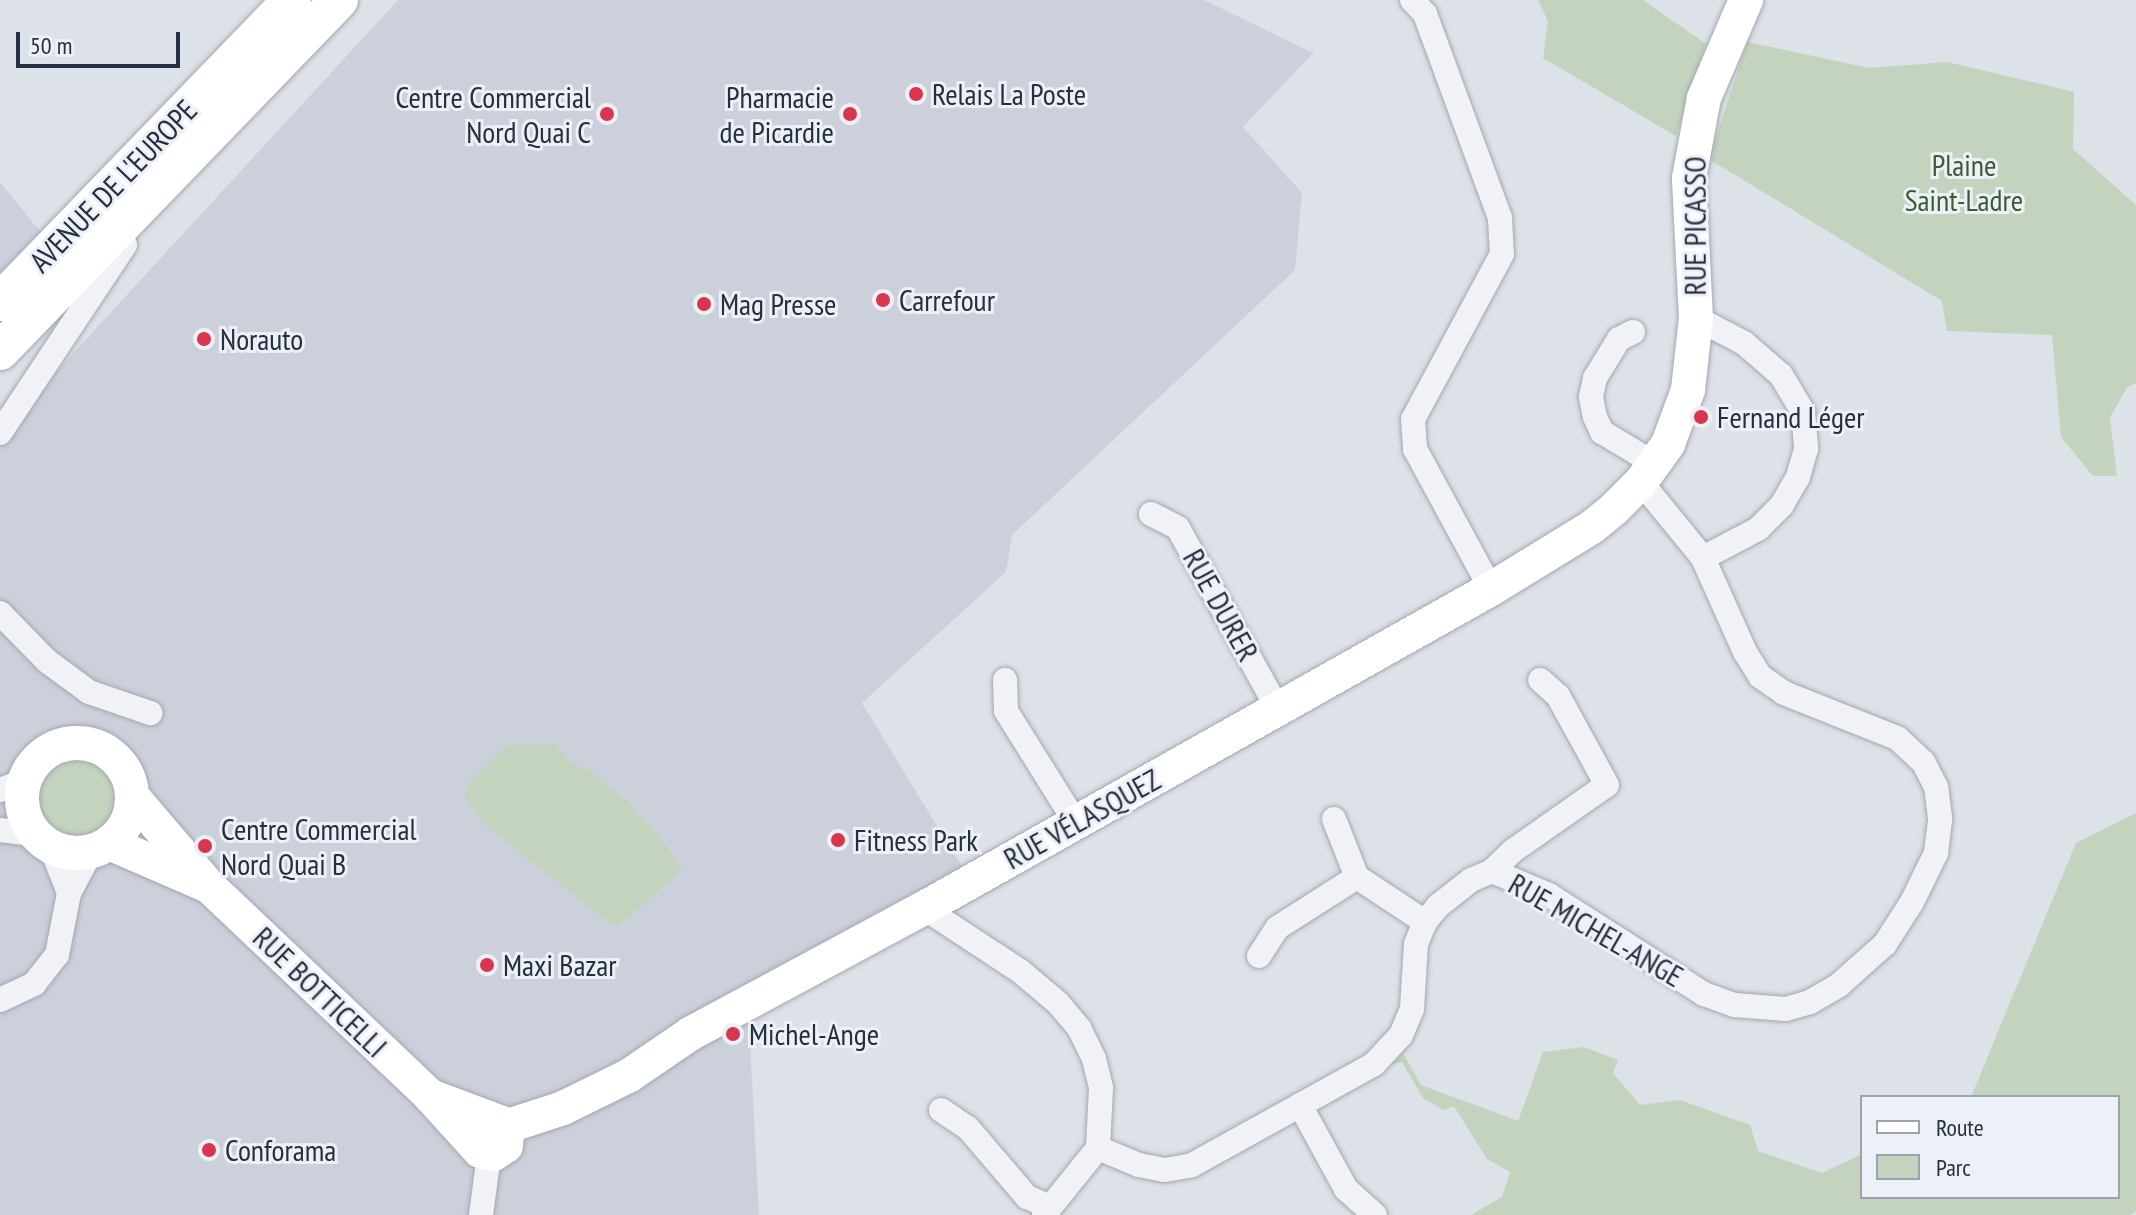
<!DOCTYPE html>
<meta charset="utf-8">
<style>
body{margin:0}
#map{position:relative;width:2136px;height:1215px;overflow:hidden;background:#dde1e8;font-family:"PT Sans Narrow",sans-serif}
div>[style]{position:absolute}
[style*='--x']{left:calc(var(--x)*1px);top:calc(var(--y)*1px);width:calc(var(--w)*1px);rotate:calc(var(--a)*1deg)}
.built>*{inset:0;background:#cbd0db}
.green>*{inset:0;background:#c3d3bd}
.round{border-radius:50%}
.roads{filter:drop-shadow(0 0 2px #a2a8b2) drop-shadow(0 0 2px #a2a8b2)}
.street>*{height:24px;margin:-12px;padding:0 12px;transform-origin:12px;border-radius:12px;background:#f0f2f6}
.secondary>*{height:34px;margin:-17px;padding:0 17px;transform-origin:17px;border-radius:17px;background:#fff}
.secondary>.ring{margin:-17px;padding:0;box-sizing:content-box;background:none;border:34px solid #fff;border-radius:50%}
.primary>*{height:38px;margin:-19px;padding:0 19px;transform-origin:19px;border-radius:19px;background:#fff}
.dots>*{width:22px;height:22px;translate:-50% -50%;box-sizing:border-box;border:4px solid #edf0f6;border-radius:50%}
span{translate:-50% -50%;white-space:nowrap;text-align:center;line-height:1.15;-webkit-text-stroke:6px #edf0f6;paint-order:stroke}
.poi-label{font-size:30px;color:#252f40}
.left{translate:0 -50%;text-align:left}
.right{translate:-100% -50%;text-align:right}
.park-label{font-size:30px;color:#395d31}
.street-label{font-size:30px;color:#252f40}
.legend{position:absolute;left:1860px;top:1095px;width:260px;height:104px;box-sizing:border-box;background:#edf0f6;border:2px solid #9da3ad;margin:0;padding:10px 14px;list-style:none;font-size:24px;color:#252f40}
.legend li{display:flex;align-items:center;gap:16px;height:40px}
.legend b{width:40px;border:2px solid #9da3ad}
.scale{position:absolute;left:16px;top:32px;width:164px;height:36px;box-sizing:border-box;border:4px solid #252f40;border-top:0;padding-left:10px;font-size:24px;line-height:28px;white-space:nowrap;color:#252f40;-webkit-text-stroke:6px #edf0f6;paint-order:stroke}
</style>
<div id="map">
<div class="built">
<i style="clip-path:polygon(398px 0,1204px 0,1313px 53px,1243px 127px,1302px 193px,1295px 270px,1012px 535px,1006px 572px,862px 703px,976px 890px,749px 1021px,759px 1215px,0 1215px,0 433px)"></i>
<i style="clip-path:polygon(0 182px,46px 239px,0 281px)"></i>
</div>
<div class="green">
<i style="clip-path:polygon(1538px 0,1643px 0,1706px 44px,1676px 136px,1543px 58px,1548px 21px)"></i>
<i style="clip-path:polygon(1747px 42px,1869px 68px,1947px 62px,2074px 92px,2073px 149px,2136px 205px,2136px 383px,2127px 387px,2110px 418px,2117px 476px,2093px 476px,2061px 437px,2052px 335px,1947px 331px,1942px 301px,1709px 159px)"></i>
<i style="clip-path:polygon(553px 744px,572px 763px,592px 772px,626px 800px,653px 829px,682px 870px,616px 928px,485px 825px,464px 797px,471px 781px,506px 746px)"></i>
<i class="round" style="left:38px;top:761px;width:78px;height:78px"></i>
<i style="clip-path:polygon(2136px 813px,2136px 1211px,2130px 1215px,1471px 1215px,1502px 1197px,1510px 1172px,1487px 1159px,1454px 1106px,1444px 1110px,1423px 1098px,1402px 1062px,1392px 1064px,1403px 1053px,1421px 1085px,1518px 1121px,1543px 1052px,1584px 1047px,1618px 1060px,1613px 1073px,1640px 1105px,1680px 1100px,1750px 1125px,1758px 1151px,1822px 1173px,1862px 1154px,1862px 1197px,2118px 1197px,2118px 1097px,1971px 1097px,2076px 843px)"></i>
</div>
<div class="roads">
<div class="street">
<i style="--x:1412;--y:0;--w:19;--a:47"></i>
<i style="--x:1425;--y:14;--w:217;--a:69.8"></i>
<i style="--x:1500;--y:218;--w:36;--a:87"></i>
<i style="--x:1502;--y:254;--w:187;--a:118.3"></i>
<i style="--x:1413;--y:419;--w:30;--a:86"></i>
<i style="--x:1415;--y:449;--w:159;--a:61.5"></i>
<i style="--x:1696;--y:318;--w:54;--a:27.5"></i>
<i style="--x:1744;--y:343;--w:49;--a:40.9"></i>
<i style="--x:1781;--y:375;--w:43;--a:59.3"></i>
<i style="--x:1803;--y:412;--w:37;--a:85"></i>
<i style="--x:1806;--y:449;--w:29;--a:106"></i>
<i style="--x:1798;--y:477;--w:32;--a:120"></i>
<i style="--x:1782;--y:505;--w:34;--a:135"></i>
<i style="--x:1758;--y:529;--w:62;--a:152.2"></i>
<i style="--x:1633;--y:332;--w:16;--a:153"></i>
<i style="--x:1619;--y:339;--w:46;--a:121.6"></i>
<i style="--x:1595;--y:378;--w:19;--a:102"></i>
<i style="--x:1591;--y:397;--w:20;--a:79"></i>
<i style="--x:1595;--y:417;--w:17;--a:65"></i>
<i style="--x:1602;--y:432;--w:62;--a:31.1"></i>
<i style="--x:0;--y:433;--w:226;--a:-56.4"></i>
<i style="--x:1151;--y:514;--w:30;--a:27"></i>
<i style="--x:1178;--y:528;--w:207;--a:61.1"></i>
<i style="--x:0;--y:613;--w:67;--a:45.6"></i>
<i style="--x:47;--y:661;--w:52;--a:36.4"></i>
<i style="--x:89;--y:692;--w:65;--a:19"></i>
<i style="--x:1005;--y:680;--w:31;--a:88"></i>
<i style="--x:1006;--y:711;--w:132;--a:58"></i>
<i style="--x:0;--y:790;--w:26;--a:-21"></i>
<i style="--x:1334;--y:819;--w:62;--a:68.4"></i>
<i style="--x:0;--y:830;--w:35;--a:7"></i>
<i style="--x:51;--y:847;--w:49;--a:68.6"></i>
<i style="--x:1492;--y:871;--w:30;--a:-44"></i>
<i style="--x:1514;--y:850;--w:113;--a:-35"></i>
<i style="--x:1607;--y:785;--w:102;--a:-118.8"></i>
<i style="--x:1558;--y:696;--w:24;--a:-138"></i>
<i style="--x:924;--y:908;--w:115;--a:33.3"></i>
<i style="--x:1020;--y:971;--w:50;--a:40.1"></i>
<i style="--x:1058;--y:1003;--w:33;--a:50"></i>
<i style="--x:1079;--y:1028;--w:34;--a:64"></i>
<i style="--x:1094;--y:1059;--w:30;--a:76"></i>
<i style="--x:1101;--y:1088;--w:60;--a:92.9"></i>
<i style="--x:1259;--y:956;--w:33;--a:-57"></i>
<i style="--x:1277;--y:928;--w:95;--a:-32.5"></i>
<i style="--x:1357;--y:877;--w:82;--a:33.5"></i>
<i style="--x:0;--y:1000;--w:38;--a:-25"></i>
<i style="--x:34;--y:984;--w:37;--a:-52"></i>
<i style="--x:57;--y:955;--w:63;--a:-79"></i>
<i style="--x:69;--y:893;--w:47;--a:-61.8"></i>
<i style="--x:1300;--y:1105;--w:96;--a:61.3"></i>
<i style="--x:1346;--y:1189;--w:39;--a:42"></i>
<i style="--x:941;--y:1110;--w:32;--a:34"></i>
<i style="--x:968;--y:1128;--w:91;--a:49.5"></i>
<i style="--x:1027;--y:1197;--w:25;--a:23"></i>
<i style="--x:1098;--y:1148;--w:44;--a:22.5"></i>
<i style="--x:1139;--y:1165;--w:26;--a:11"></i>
<i style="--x:1165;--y:1170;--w:27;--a:-10"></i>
<i style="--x:1192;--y:1165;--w:208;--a:-29"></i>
<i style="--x:1374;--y:1064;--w:40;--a:-47"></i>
<i style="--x:1401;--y:1035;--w:28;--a:-67"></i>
<i style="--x:1412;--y:1009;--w:65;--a:-86.5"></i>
<i style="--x:1416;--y:944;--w:24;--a:-68"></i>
<i style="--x:1425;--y:922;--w:21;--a:-51"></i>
<i style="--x:1438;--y:906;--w:42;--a:-38.2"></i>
<i style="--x:1471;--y:880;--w:23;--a:-23"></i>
<i style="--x:1492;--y:871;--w:62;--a:22.8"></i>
<i style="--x:1549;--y:895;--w:184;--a:32.6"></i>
<i style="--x:1704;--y:994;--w:33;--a:20"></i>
<i style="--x:1735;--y:1005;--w:51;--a:4.5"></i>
<i style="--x:1786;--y:1009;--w:25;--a:-16"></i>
<i style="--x:1810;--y:1002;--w:34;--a:-30"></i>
<i style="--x:1839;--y:985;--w:62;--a:-41.7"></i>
<i style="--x:1885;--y:944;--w:50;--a:-57.3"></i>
<i style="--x:1912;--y:902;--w:55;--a:-63.9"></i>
<i style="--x:1936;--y:853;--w:35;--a:-83"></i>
<i style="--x:1940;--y:818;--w:31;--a:-97"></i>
<i style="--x:1936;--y:787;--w:28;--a:-117"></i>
<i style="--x:1923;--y:762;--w:35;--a:-137"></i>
<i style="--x:1897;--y:738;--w:122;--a:-158.3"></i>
<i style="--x:1784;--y:693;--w:29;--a:-145"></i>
<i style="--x:1760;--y:676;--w:28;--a:-122"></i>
<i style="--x:1745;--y:652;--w:103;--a:-114.1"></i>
<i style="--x:1703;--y:558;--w:98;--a:-129.2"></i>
<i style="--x:481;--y:1215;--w:61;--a:-82.4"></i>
<i style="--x:1044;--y:1215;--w:86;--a:-51.1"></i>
</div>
<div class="secondary">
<i class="ring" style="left:22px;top:743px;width:76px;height:76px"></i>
<i style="--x:133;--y:797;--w:118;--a:49.5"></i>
<i style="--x:210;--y:887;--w:303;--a:43.5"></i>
<i style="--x:430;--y:1096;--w:74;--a:47.7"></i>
<i style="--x:480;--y:1151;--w:14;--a:12"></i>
<i style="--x:494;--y:1154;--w:14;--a:-34"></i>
<i style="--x:506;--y:1146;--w:15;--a:-86"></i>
<i style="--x:507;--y:1131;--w:9;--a:-122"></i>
<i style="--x:502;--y:1123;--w:77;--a:-159.4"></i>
<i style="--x:109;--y:843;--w:106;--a:23.4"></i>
<i style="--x:505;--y:1127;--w:61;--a:-18.1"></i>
<i style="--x:563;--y:1108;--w:75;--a:-26.2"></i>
<i style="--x:630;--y:1075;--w:73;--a:-34.3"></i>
<i style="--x:690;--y:1034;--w:266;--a:-28.3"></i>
<i style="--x:924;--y:908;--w:651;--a:-29.36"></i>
<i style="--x:1491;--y:589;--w:119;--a:-31.5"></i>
<i style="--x:1592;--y:527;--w:28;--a:-39"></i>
<i style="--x:1614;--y:509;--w:38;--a:-45"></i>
<i style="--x:1641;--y:482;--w:47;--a:-54.6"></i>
<i style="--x:1668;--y:444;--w:58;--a:-69.7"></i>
<i style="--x:1688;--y:390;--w:72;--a:-83.7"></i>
<i style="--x:1696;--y:318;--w:140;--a:-92.9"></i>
<i style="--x:1689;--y:178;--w:81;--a:-79.4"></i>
<i style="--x:1704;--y:98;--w:107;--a:-66.8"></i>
</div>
<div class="primary">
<i style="--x:0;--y:302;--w:420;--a:-46"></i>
<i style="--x:0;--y:351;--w:488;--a:-46"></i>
</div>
</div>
<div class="dots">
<i style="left:916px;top:94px;background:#d9364d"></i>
<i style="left:607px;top:114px;background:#d9364d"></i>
<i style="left:850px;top:114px;background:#d9364d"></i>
<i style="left:883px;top:300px;background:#d9364d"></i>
<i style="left:704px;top:304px;background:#d9364d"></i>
<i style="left:204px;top:339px;background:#d9364d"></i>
<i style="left:1701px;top:417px;background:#d9364d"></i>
<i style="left:838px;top:840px;background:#d9364d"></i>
<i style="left:205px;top:846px;background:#d9364d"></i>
<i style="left:487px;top:965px;background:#d9364d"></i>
<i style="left:733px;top:1034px;background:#d9364d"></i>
<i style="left:209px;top:1150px;background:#d9364d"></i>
</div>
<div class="poi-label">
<span class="left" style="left:932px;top:94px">Relais La Poste</span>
<span class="right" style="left:591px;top:114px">Centre Commercial<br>Nord Quai C</span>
<span class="right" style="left:834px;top:114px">Pharmacie<br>de Picardie</span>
<span class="left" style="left:899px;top:300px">Carrefour</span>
<span class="left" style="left:720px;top:304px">Mag Presse</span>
<span class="left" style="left:220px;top:339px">Norauto</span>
<span class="left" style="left:1717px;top:417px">Fernand Léger</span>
<span class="left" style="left:221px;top:846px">Centre Commercial<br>Nord Quai B</span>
<span class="left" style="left:854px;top:840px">Fitness Park</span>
<span class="left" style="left:503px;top:965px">Maxi Bazar</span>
<span class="left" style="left:749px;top:1034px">Michel-Ange</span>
<span class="left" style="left:225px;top:1150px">Conforama</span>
</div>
<div class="park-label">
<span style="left:1964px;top:182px">Plaine<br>Saint-Ladre</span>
</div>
<div class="street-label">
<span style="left:113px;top:186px;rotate:-46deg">AVENUE DE L'EUROPE</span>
<span style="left:1695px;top:226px;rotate:-90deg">RUE PICASSO</span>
<span style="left:1221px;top:605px;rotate:61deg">RUE DURER</span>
<span style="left:1082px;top:819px;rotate:-29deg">RUE VÉLASQUEZ</span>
<span style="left:1596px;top:930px;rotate:30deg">RUE MICHEL-ANGE</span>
<span style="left:320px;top:992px;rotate:44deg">RUE BOTTICELLI</span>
</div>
<ul class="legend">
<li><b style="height:10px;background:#fff"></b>Route</li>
<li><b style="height:22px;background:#c3d3bd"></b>Parc</li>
</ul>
<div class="scale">50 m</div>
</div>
